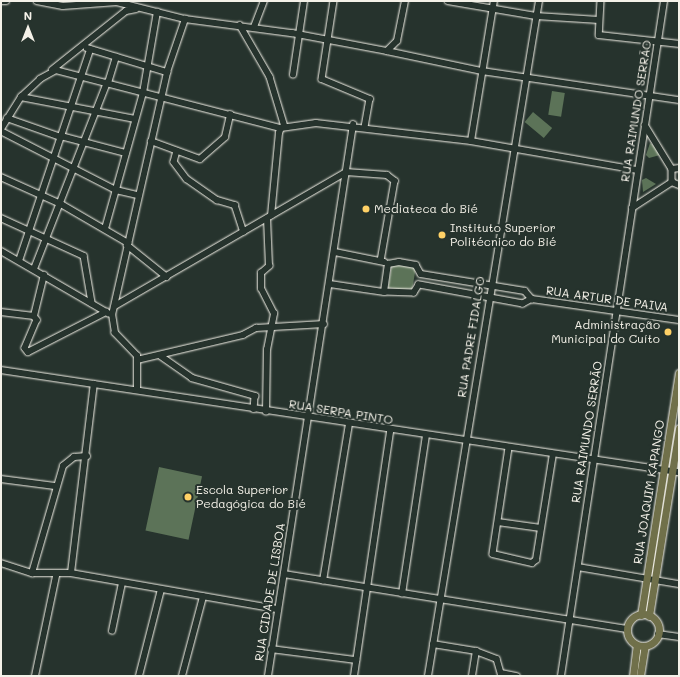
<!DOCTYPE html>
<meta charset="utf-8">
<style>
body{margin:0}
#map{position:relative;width:680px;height:677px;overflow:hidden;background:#26332d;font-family:Mali,sans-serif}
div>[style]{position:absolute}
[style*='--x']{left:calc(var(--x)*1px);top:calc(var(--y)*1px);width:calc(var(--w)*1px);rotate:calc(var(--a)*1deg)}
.green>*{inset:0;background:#5c7358;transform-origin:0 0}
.roads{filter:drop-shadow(0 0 1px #f4f1e8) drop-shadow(0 0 1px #f4f1e8)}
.minor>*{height:5.5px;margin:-2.75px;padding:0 2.75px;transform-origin:2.75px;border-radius:2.75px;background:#26332d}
.major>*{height:7px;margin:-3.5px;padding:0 3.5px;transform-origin:3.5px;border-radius:3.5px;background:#70704a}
.major>.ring{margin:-3.5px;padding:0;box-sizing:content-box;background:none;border:7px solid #70704a;border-radius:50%}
.dots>*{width:11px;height:11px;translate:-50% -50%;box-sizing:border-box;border:2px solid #26332d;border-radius:50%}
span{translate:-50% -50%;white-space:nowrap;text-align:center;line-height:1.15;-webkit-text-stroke:4px #26332d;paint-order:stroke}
.street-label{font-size:12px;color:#f4f1e8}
.poi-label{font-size:12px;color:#f4f1e8}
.left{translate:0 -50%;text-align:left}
.right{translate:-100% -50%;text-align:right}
.frame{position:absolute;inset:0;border:2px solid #f4f1e8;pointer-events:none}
.north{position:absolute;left:8px;top:8px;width:40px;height:40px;-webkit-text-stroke:3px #26332d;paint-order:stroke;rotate:0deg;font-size:11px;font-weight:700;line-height:16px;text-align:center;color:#f4f1e8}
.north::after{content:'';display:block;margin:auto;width:14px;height:18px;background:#f4f1e8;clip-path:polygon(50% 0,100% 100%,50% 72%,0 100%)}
</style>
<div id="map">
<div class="green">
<i style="left:552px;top:91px;width:13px;height:24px;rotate:9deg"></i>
<i style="left:533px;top:112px;width:25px;height:13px;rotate:40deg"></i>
<i style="clip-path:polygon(650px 143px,653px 145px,660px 155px,649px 158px,646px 155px)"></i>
<i style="clip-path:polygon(646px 178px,656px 184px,643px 192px,642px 180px)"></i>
<i style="left:392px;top:264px;width:24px;height:24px;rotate:9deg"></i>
<i style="left:159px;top:467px;width:44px;height:65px;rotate:12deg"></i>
</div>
<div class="roads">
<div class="minor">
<i style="--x:1;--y:1;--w:5;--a:0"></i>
<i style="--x:37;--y:1;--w:26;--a:11"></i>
<i style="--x:63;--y:6;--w:54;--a:-4.2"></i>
<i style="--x:117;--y:2;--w:70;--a:14"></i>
<i style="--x:185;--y:19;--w:108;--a:7.5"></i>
<i style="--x:292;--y:33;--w:97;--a:10.7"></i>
<i style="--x:387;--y:51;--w:14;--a:-45"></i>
<i style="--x:397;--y:41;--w:41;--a:-78.7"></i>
<i style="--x:334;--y:1;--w:79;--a:98.7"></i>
<i style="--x:322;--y:79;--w:52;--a:22.6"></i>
<i style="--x:370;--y:99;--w:28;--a:100"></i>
<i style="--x:448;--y:1;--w:89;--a:9.7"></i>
<i style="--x:536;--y:16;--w:63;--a:3.6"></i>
<i style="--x:601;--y:1;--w:34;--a:93"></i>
<i style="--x:599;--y:35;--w:81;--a:6.4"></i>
<i style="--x:240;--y:25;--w:60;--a:60"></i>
<i style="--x:270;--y:77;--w:52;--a:73.3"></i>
<i style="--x:254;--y:27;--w:28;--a:-69"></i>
<i style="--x:87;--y:48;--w:84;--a:16.7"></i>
<i style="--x:387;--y:51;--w:97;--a:11.9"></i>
<i style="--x:482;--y:71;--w:199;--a:8.4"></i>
<i style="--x:52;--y:70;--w:95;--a:-38.6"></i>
<i style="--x:126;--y:11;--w:10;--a:-11"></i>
<i style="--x:293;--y:75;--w:75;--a:-81.5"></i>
<i style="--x:108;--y:83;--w:27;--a:-73"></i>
<i style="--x:21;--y:97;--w:116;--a:10.9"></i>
<i style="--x:7;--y:118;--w:57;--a:19.4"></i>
<i style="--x:645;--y:125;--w:52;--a:58.5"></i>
<i style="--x:672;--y:169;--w:7;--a:-8"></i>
<i style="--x:1;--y:129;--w:38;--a:-58"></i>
<i style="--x:21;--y:97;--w:26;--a:-43"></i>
<i style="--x:40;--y:79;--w:18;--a:-29"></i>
<i style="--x:56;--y:70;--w:232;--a:14.5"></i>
<i style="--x:1;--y:131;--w:129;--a:27.2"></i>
<i style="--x:116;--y:190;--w:22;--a:13"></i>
<i style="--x:61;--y:136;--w:67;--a:14.7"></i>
<i style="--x:151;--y:141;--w:52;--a:20.2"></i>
<i style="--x:200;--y:159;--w:33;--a:-41"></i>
<i style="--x:225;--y:137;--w:23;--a:-77"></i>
<i style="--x:471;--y:141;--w:142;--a:-80.7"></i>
<i style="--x:177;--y:151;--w:11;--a:105"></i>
<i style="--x:174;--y:162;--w:21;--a:53"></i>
<i style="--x:187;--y:179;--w:37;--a:35"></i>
<i style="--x:217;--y:200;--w:19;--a:16"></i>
<i style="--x:235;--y:205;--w:28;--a:72"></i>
<i style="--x:672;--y:169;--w:13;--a:90"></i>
<i style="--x:1;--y:177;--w:66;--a:24.2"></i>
<i style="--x:61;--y:204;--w:78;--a:30.2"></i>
<i style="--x:632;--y:208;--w:48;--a:-33"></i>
<i style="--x:672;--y:182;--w:8;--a:23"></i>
<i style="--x:271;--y:216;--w:83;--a:-84.5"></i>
<i style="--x:279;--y:133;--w:5;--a:-68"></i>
<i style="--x:281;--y:128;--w:35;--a:-8"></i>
<i style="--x:316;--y:123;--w:156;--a:6.6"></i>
<i style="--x:471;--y:141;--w:169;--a:9.9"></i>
<i style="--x:1;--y:218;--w:91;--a:24.6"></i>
<i style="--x:84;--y:256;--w:48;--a:80.3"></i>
<i style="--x:105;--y:229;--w:141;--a:-74.4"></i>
<i style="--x:143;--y:93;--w:82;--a:-80.2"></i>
<i style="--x:127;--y:245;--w:51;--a:38.7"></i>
<i style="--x:1;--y:251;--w:124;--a:30.1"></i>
<i style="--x:335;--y:252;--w:50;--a:11.5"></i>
<i style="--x:19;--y:261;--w:223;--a:-71.4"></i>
<i style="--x:399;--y:262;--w:17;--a:10"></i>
<i style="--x:416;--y:265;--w:10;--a:61"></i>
<i style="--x:421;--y:274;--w:105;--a:9.3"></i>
<i style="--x:525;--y:291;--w:11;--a:49"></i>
<i style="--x:532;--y:299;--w:10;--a:151"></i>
<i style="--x:523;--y:304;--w:106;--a:-169.6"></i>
<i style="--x:419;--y:285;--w:9;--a:122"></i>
<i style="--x:414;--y:293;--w:30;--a:-178"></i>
<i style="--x:384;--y:292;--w:28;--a:-82"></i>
<i style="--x:388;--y:264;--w:11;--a:-10"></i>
<i style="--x:34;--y:269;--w:200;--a:-68.6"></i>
<i style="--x:330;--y:284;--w:55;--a:8.4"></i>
<i style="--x:532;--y:299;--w:148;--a:8.1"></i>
<i style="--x:115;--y:306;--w:267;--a:-30.1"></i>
<i style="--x:346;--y:172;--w:41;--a:4.2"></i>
<i style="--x:387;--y:175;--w:10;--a:37"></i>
<i style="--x:395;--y:181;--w:81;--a:99.9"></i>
<i style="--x:1;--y:312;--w:33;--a:7"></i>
<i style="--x:34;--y:316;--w:5;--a:53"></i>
<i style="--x:37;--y:320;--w:30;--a:113"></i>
<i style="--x:25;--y:348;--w:5;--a:53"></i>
<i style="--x:28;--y:352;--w:88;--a:-27.1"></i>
<i style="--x:34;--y:316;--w:42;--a:-76.3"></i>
<i style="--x:161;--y:356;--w:38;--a:35"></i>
<i style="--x:192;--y:378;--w:66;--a:15.9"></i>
<i style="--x:255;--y:396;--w:13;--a:94"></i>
<i style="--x:137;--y:360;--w:109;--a:-13.3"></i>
<i style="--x:243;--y:335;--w:15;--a:-28"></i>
<i style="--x:256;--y:328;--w:68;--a:-3.4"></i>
<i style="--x:1;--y:370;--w:686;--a:8.56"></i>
<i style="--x:137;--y:390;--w:34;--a:-90"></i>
<i style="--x:137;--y:356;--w:32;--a:-134"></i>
<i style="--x:115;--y:333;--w:18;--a:-99"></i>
<i style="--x:112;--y:315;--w:249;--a:-77.2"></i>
<i style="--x:167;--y:72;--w:56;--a:-71.2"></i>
<i style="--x:266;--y:412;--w:62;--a:-89.1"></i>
<i style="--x:267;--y:350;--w:37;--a:-79"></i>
<i style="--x:274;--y:314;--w:28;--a:-117"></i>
<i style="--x:261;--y:289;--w:16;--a:-90"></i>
<i style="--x:261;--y:273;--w:11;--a:-41"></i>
<i style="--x:269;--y:266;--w:47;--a:-92.4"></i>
<i style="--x:509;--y:448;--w:107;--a:98.6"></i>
<i style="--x:493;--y:554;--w:40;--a:13"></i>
<i style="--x:532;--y:563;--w:5;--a:-37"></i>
<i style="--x:536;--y:560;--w:107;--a:-80.9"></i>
<i style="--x:1;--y:479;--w:54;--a:7.4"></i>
<i style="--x:498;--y:522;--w:43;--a:7.9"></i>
<i style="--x:1;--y:563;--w:33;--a:18"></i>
<i style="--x:32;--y:573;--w:39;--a:0"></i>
<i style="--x:71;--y:573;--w:210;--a:9.9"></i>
<i style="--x:578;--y:567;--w:102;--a:9.6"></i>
<i style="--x:32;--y:573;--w:111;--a:-73.8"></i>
<i style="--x:63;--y:466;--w:14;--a:-39"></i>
<i style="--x:74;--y:457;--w:13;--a:-4"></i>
<i style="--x:71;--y:573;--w:190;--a:-83.1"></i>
<i style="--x:284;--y:574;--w:347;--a:9.1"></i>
<i style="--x:323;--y:581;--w:159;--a:-80.6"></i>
<i style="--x:402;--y:594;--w:160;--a:-81.4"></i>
<i style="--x:112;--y:631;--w:49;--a:-78.2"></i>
<i style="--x:658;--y:634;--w:21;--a:8"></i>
<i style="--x:433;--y:644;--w:44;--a:9.2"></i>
<i style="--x:476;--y:651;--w:22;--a:21"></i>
<i style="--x:497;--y:659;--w:15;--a:74"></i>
<i style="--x:501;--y:673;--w:16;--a:11"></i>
<i style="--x:271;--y:649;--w:86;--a:7.4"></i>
<i style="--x:35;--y:676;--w:102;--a:-78.1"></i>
<i style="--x:139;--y:676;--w:89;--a:-75.7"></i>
<i style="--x:182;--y:676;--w:82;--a:-75.1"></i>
<i style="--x:268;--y:676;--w:558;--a:-81.23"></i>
<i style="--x:354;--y:676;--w:248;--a:-81.6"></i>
<i style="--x:428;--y:676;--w:684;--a:-80.66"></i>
<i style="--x:472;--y:676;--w:25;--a:-81"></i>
<i style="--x:561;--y:676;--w:683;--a:-81.32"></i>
</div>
<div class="major">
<i class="ring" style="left:627px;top:614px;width:25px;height:25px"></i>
<i style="--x:641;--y:615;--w:245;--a:-81.1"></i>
<i style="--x:649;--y:616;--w:190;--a:-80.9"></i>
<i style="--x:633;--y:676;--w:31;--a:-83"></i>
<i style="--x:640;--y:676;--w:30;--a:-81"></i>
</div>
</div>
<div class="dots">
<i style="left:366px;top:209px;background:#ffd166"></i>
<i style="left:442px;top:235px;background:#ffd166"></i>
<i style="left:668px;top:332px;background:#ffd166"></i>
<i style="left:188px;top:497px;background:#ffd166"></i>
</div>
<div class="street-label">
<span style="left:636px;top:111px;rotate:-81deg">RUA RAIMUNDO SERRÃO</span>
<span style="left:607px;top:299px;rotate:8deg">RUA ARTUR DE PAIVA</span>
<span style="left:471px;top:337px;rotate:-81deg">RUA PADRE FIDALGO</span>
<span style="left:341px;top:412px;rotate:9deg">RUA SERPA PINTO</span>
<span style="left:587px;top:432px;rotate:-81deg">RUA RAIMUNDO SERRÃO</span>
<span style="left:649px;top:492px;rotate:-81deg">RUA JOAQUIM KAPANGO</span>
<span style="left:270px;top:592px;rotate:-81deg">RUA CIDADE DE LISBOA</span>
</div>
<div class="poi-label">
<span class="left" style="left:374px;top:209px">Mediateca do Bié</span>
<span class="left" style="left:450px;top:235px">Instituto Superior<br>Politécnico do Bié</span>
<span class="right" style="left:660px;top:332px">Administração<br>Municipal do Cuíto</span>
<span class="left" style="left:196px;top:497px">Escola Superior<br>Pedagógica do Bié</span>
</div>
<div class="frame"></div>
<div class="north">N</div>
</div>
